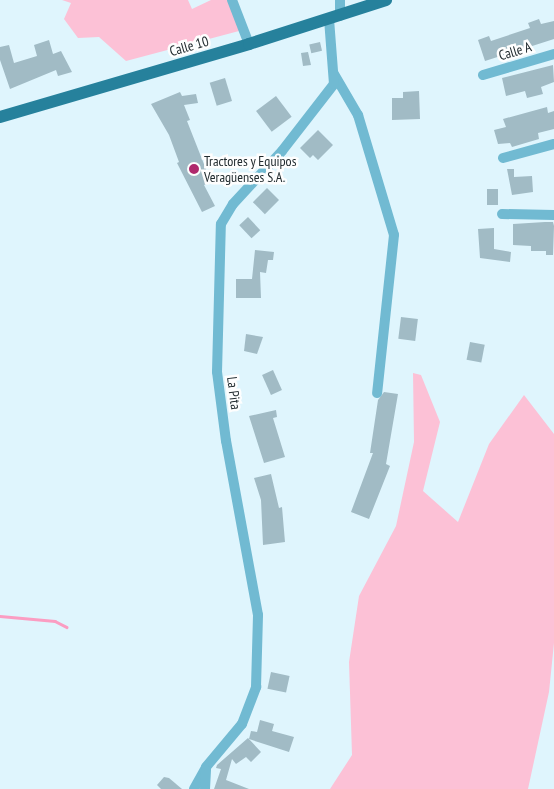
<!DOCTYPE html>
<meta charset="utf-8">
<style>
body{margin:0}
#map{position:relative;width:554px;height:789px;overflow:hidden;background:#dff5fd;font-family:"PT Sans Narrow",sans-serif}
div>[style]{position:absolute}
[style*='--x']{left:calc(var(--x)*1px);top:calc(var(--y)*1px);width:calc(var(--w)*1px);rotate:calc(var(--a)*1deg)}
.green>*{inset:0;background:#fcc1d6}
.stream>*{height:2.5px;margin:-1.25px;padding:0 1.25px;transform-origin:1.25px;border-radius:1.25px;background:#fb9dc2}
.building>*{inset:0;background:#a1bbc5;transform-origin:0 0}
.minor>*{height:10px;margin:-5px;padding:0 5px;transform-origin:5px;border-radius:5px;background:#71bad2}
.major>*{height:12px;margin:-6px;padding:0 6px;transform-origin:6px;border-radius:6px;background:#26819c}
.dots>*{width:14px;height:14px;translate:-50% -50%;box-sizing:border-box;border:2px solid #fefefe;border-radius:50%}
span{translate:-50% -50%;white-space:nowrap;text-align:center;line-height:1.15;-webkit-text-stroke:5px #fefefe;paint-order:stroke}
.street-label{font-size:14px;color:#212b2f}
.poi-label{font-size:14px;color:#212b2f}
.left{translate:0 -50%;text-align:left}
</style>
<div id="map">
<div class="green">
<i style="clip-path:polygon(62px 0,188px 0,192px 9px,211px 0,229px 0,239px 31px,126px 61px,99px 37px,78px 38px,64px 19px,71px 3px)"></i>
<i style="clip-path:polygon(413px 373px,421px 375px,440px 422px,423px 491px,458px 522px,489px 444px,524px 395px,554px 434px,554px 643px,549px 692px,528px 789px,330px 789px,352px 755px,349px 662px,359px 596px,396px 526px,414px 442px)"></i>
</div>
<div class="stream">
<i style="--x:0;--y:616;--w:55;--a:5.2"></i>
<i style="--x:55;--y:621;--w:13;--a:27"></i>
</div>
<div class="building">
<i style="clip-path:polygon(539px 19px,541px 24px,554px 21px,554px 39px,485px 61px,478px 40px,489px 36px,491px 41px,530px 28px,528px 23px)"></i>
<i style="clip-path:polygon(49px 40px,53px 54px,61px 51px,72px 72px,58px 76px,56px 70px,10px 89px,0 60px,0 47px,9px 45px,14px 63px,37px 56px,34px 45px)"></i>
<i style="left:320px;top:42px;width:9px;height:11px;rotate:77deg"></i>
<i style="clip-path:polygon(308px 52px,311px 65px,303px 66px,301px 53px)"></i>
<i style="clip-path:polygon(553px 65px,554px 82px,541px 87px,543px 94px,527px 98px,525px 91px,506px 96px,502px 78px)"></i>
<i style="left:225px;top:78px;width:24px;height:16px;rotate:73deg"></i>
<i style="clip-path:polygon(419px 91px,420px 119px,392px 120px,392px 98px,403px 98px,403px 92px)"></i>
<i style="clip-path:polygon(180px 92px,182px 96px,196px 94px,198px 103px,184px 105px,190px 120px,187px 121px,211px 182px,204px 185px,215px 206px,202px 212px,177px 163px,179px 162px,169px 135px,151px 104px)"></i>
<i style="left:276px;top:96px;width:26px;height:25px;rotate:53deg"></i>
<i style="clip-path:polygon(547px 107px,548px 113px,554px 111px,554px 129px,538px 133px,539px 139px,512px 147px,510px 143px,498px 144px,494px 130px,506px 127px,503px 119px)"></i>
<i style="clip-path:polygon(318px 130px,333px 145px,318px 160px,313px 155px,310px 158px,300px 148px)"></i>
<i style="clip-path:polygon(507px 169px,514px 169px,514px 177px,532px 176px,533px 192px,512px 195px)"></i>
<i style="left:267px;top:188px;width:17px;height:20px;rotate:45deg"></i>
<i style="left:487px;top:189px;width:11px;height:16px"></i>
<i style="left:248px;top:217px;width:18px;height:12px;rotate:47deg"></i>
<i style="clip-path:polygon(545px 222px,553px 222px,554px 226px,553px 255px,546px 255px,546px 251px,531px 251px,531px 246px,513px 245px,513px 224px)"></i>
<i style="clip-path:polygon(494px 228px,494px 249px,511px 252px,510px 262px,480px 258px,478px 229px)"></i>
<i style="clip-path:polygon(255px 250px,274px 252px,273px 260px,268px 260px,266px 273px,260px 272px,261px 298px,236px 298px,236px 279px,252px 279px)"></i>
<i style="left:401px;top:317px;width:17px;height:22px;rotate:7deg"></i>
<i style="clip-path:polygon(246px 334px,263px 337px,257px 354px,244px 351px)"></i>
<i style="left:470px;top:342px;width:15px;height:18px;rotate:11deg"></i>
<i style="left:273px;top:370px;width:22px;height:12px;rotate:66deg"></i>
<i style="clip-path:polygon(384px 392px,398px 394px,386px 464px,390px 466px,369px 519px,351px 512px,373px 453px,370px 453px,378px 400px)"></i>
<i style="clip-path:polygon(276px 410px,277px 417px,273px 418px,285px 457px,264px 463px,249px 416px)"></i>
<i style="clip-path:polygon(271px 474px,279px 508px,282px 507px,285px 542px,263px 545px,261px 500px,254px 478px)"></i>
<i style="left:271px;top:672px;width:19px;height:17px;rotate:12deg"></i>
<i style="clip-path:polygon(260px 720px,274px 724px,272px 731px,294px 737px,289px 752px,249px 739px,251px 731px,257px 732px)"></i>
<i style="clip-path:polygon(248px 738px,261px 752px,251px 762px,246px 757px,236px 764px,232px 759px,226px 780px,249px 789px,214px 789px,221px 769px,216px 768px,217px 765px)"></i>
<i style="clip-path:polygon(164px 777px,169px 778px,182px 789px,161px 789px,157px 785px)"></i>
</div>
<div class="minor">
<i style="--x:232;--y:0;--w:47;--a:68.9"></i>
<i style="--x:340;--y:16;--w:16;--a:-90"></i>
<i style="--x:334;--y:74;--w:48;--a:59.7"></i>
<i style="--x:358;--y:115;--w:125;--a:73.3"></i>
<i style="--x:394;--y:235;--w:159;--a:96.1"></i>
<i style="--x:483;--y:75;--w:74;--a:-16.5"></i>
<i style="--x:503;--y:158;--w:53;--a:-15.4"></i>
<i style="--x:502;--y:214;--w:52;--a:1.1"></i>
<i style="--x:194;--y:789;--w:25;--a:-61"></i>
<i style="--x:206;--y:767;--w:56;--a:-50.1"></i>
<i style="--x:242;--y:724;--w:40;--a:-69"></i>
<i style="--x:256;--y:687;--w:72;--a:-88.4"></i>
<i style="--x:258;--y:615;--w:177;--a:-100.4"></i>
<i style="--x:226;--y:441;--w:70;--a:-97.4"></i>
<i style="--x:217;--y:372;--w:148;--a:-88.5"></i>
<i style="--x:221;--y:224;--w:23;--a:-59"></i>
<i style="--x:233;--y:204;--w:72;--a:-47.2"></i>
<i style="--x:282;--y:151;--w:85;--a:-52.2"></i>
<i style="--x:334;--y:84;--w:65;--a:-94.4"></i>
<i style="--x:205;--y:789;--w:19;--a:-87"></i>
</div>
<div class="major">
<i style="--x:0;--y:117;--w:259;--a:-16.3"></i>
<i style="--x:249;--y:44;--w:144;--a:-17.8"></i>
</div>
<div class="dots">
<i style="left:194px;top:169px;background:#af286c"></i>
</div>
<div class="street-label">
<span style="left:189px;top:46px;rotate:-16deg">Calle 10</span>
<span style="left:515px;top:51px;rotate:-17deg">Calle A</span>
<span style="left:234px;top:393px;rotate:83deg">La Pita</span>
</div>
<div class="poi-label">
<span class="left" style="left:204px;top:169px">Tractores y Equipos<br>Veragüenses S.A.</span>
</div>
</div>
